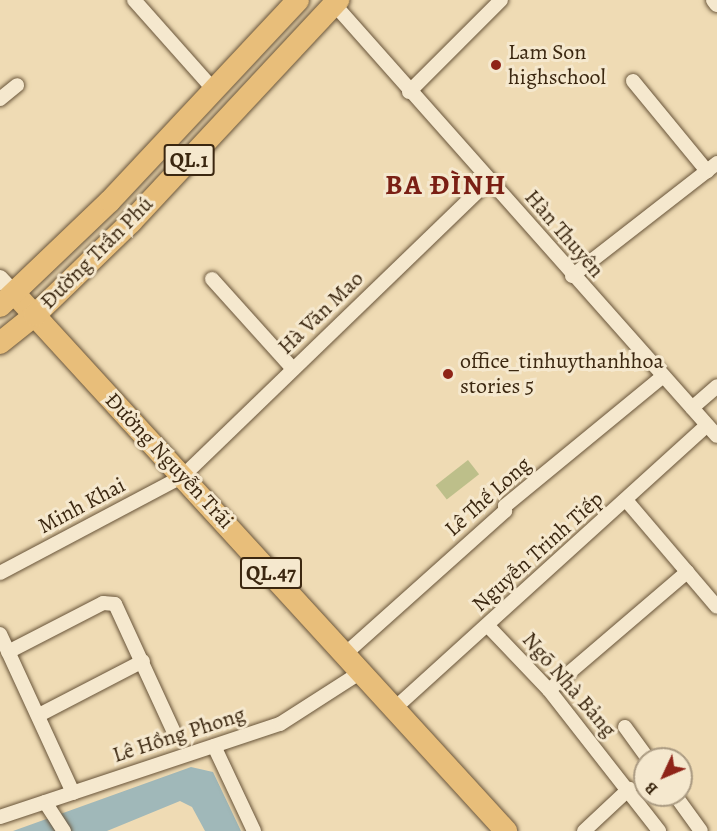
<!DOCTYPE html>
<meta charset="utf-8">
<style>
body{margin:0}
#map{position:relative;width:717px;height:831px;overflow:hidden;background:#efdbb4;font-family:Alegreya,serif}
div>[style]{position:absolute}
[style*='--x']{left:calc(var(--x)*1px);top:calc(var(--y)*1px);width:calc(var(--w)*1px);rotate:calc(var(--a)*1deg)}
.green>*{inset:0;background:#bdbf8a;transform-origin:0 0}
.water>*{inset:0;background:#a0b8b9}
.roads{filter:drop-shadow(0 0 2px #685439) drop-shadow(0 0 2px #685439)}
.minor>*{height:14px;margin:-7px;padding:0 7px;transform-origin:7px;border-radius:7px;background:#f5e8ce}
.tertiary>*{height:16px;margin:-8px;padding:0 8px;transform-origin:8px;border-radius:8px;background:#f5e8ce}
.trunk>*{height:22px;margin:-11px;padding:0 11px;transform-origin:11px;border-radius:11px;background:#e8be7a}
.dots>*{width:16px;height:16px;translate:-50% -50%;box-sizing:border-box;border:3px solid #f5e8ce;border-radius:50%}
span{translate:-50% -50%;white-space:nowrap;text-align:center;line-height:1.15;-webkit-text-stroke:6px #f5e8ce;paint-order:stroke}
.shield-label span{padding:2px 4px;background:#f5e8ce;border:2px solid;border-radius:4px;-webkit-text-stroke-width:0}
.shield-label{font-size:21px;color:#3b2710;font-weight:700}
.poi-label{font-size:22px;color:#3b2710}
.left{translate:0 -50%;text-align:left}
.street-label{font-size:22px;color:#3b2710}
.district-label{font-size:28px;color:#7a1f14;font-weight:700;letter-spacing:1.5px}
.north{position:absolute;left:633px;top:747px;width:60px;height:60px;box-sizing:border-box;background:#f5e8ce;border:2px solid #ab9b82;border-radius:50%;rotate:226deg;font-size:16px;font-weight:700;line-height:24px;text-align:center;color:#3b2710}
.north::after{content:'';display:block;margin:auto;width:21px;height:27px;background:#8f2418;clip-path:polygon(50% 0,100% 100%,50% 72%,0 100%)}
</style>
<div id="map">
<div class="green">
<i style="left:468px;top:460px;width:18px;height:41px;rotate:52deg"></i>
</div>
<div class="water">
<i style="clip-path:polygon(191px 767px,213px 772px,241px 831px,205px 831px,192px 807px,180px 801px,107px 831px,13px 831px)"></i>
</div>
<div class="roads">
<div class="minor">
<i style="--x:134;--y:0;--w:120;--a:48.4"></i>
<i style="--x:334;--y:4;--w:577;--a:48.44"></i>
<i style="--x:633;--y:81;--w:117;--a:50.6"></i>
<i style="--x:409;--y:92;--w:130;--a:-45"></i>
<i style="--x:0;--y:99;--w:22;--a:-39"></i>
<i style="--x:572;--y:276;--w:184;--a:-37.9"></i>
<i style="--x:212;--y:279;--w:121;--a:48"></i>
<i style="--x:692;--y:408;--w:33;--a:-41"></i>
<i style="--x:626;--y:500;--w:140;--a:49.6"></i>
<i style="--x:0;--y:573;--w:207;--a:-27.9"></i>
<i style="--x:183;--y:476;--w:425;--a:-44"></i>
<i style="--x:488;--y:626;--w:88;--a:46.4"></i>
<i style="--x:549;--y:690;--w:179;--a:52"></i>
<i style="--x:0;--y:634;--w:175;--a:65.3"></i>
<i style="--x:8;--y:652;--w:107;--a:-27.3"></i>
<i style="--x:103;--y:603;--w:12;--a:5"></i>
<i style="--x:115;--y:604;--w:139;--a:65.3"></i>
<i style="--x:345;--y:654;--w:215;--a:-41.8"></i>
<i style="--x:505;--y:511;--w:5;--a:-90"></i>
<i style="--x:505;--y:506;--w:205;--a:-39.4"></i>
<i style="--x:549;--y:690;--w:182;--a:-40.5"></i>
<i style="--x:395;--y:708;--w:421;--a:-42.2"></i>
<i style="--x:39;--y:715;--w:117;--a:-27.4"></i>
<i style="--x:625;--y:727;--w:39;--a:54"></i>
<i style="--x:214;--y:746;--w:94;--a:64.8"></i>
<i style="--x:675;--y:795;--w:44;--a:54.2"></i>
<i style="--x:45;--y:802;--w:35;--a:57"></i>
<i style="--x:0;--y:817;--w:295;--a:-18.4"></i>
<i style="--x:280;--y:724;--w:96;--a:-32.7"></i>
<i style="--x:584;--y:831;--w:62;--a:-43"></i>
</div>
<div class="tertiary">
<i style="--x:714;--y:0;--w:5;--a:53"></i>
<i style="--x:0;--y:278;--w:22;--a:47"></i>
</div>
<div class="trunk">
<i style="--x:15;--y:294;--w:728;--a:47.56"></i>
<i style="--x:0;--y:306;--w:152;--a:-43.7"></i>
<i style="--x:110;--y:201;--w:275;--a:-46.9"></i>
<i style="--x:0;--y:343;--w:45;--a:-38.7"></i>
<i style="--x:35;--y:315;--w:134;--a:-44.1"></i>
<i style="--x:131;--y:222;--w:304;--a:-47"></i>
</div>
</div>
<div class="dots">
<i style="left:496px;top:65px;background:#8f2418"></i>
<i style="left:448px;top:374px;background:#8f2418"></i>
</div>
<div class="shield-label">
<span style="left:189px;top:160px">QL.1</span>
<span style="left:271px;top:573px">QL.47</span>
</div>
<div class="poi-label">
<span class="left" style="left:508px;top:65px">Lam Son<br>highschool</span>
<span class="left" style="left:460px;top:374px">office_tinhuythanhhoa<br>stories 5</span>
</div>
<div class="street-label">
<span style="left:564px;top:234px;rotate:49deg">Hàn Thuyên</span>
<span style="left:97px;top:253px;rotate:-45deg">Đường Trần Phú</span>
<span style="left:321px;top:313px;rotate:-44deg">Hà Văn Mao</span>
<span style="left:169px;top:461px;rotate:47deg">Đường Nguyễn Trãi</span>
<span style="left:488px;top:497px;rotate:-42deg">Lê Thế Long</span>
<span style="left:82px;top:506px;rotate:-28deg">Minh Khai</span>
<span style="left:538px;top:552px;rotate:-42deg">Nguyễn Trinh Tiếp</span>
<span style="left:569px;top:685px;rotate:49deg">Ngõ Nhà Bảng</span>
<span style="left:179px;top:735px;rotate:-18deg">Lê Hồng Phong</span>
</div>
<div class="district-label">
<span style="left:446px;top:185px">BA ĐÌNH</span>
</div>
<div class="north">B</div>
</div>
